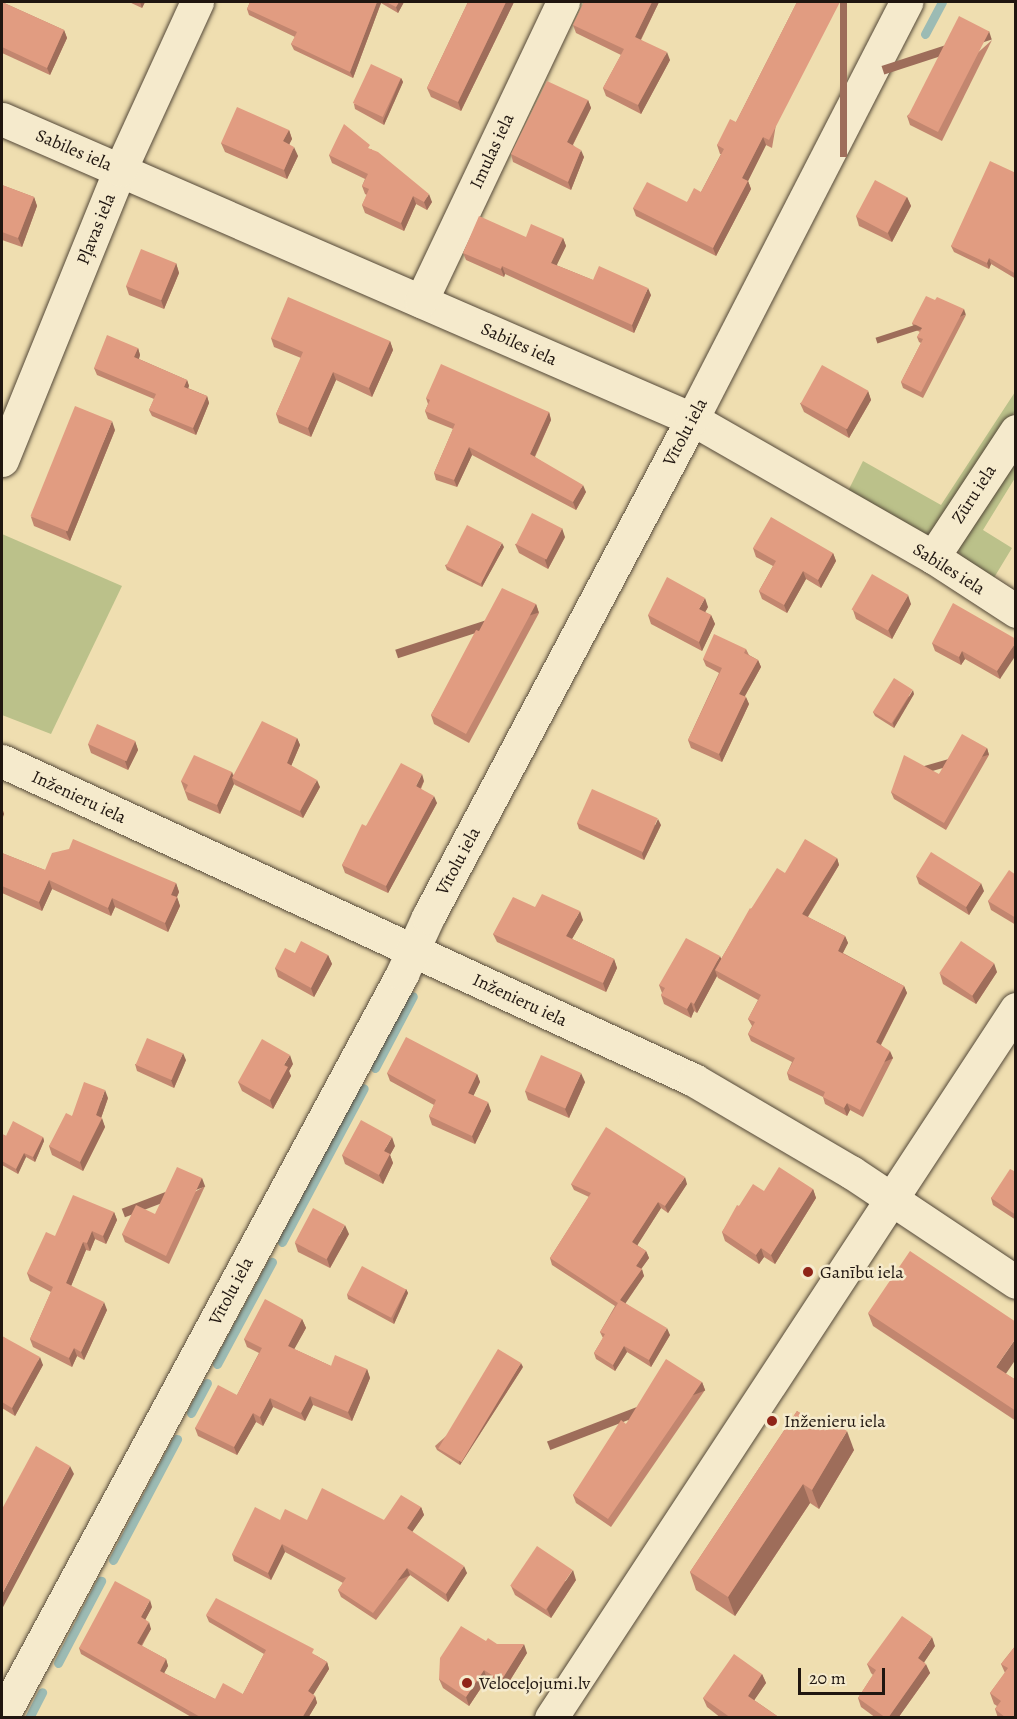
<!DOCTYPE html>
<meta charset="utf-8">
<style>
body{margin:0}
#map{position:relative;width:1017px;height:1719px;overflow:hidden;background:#efdeb0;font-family:Alegreya,serif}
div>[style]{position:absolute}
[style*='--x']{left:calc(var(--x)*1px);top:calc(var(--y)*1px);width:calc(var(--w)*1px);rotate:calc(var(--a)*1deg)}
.green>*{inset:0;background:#bbc18a}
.stream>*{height:9px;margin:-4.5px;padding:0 4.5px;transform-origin:4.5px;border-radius:4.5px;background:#9cbbb4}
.roads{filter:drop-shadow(0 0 2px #544838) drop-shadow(0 0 2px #544838)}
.minor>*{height:33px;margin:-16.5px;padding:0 16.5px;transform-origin:16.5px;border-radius:16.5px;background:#f5eacc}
.wall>*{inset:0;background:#c2866f}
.shaded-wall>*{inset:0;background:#9e6d5a;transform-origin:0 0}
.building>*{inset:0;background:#e19c81;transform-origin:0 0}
.dots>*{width:16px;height:16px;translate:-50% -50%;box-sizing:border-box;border:3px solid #f5eacc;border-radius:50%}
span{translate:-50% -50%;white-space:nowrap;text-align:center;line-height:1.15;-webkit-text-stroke:5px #f5eacc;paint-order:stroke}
.street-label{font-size:18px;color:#201610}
.poi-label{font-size:18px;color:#201610}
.left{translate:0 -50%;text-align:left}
.frame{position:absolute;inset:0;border:3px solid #201610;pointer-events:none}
.scale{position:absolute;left:798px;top:1668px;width:87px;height:27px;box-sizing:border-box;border:3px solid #201610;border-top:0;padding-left:8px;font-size:18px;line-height:21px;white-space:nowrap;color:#201610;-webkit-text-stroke:4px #f5eacc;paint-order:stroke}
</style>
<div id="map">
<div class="green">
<i style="clip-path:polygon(1015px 392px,1015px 411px,950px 512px,929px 535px,918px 535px,848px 491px,863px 461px,941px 505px)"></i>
<i style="clip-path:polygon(1015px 451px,1015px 478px,983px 530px,1012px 548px,992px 581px,960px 558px,958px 542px)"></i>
<i style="clip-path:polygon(2px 534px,122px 586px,51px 734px,2px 715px)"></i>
</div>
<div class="stream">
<i style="--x:925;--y:34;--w:36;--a:-62"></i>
<i style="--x:375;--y:1068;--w:81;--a:-62.2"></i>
<i style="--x:282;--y:1242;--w:174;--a:-62"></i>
<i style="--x:217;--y:1364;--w:116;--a:-61.7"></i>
<i style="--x:191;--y:1413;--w:34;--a:-62"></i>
<i style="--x:113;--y:1560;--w:137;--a:-62.1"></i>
<i style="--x:58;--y:1663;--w:93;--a:-62.3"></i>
<i style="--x:29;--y:1718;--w:29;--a:-63"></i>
</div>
<div class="roads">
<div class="minor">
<i style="--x:2;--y:119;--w:752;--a:23.5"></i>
<i style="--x:692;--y:419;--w:278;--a:29.8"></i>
<i style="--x:933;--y:557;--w:99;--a:33"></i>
<i style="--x:421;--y:301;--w:331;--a:-64.6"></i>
<i style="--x:2;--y:460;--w:313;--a:-67.9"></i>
<i style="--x:120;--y:170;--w:185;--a:-65.4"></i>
<i style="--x:933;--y:557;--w:151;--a:-56.6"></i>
<i style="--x:2;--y:761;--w:762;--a:24.75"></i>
<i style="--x:694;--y:1080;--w:182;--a:30.4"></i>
<i style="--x:851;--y:1172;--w:198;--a:33.7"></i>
<i style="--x:2;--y:1717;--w:844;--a:-61.7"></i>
<i style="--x:402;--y:974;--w:63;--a:-65.5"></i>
<i style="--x:428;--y:917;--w:564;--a:-62.07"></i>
<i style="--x:692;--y:419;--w:469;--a:-62.8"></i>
<i style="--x:551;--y:1718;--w:848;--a:-56.74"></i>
</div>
</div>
<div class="wall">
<i style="clip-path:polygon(2px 2px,64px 30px,67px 38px,50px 75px,2px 53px)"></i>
<i style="clip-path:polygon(129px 2px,145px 2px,142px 8px)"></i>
<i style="clip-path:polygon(250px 2px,404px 2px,398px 13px,381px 3px,353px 78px,294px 50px,291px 44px,295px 37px,249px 15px,247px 9px)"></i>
<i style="clip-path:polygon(468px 2px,514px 2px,461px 111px,431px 97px,427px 88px)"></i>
<i style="clip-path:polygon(584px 2px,659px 2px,641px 40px,670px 60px,641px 114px,606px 96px,603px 88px,621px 55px,576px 33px,573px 25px)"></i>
<i style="clip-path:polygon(797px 2px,772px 148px,766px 145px,748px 181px,751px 189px,716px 256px,636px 216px,633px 208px,687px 202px,701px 192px,721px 154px,720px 154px,717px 145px,736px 122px)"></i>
<i style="clip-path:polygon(992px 40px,942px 141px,910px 125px,907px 116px)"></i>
<i style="clip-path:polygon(401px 78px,403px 82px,384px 125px,355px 109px,354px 104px)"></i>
<i style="clip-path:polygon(588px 100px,591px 108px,573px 145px,584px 157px,571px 190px,513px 162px,511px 154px)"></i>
<i style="clip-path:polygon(289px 130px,292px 139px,289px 144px,298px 156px,287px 179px,225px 152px,221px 143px)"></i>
<i style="clip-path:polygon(371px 149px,432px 202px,427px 210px,416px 204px,404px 231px,365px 213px,362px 205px,367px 195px,365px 194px,362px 186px,365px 179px,332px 163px,329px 155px)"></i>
<i style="clip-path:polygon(1016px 173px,1016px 279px,991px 264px,989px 269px,954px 252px,951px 246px)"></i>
<i style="clip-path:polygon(2px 185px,34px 197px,37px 206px,22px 247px,2px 240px)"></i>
<i style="clip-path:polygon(907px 197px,911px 206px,892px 242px,859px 226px,856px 216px)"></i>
<i style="clip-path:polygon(526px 237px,563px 238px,566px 246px,556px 265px,593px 280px,651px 295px,634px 333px,505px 274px,504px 277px,466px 260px,463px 253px)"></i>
<i style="clip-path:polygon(176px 263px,179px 273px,164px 309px,129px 295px,126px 286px)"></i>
<i style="clip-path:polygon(966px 315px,923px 398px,903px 388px,901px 382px,921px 343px,919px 342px,917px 337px,920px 332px,914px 329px,912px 323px)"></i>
<i style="clip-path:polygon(271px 338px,390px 341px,393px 350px,372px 397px,336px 380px,311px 437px,279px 423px,276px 414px,301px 358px,274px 347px)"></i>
<i style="clip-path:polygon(138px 348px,140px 355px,139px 359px,187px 380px,189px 386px,188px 388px,207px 396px,209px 403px,196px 435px,152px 416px,149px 410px,154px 399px,97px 375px,94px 368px)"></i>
<i style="clip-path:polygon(868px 391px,871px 400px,849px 438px,804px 412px,800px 403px)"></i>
<i style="clip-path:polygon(426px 398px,549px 412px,551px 420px,535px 457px,586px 492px,576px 510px,472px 455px,457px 487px,436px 480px,434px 473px,453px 429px,428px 419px,425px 411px,428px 404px)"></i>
<i style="clip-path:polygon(115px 430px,70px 541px,34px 526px,31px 517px)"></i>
<i style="clip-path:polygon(565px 537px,548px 569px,519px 553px,515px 544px)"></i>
<i style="clip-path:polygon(504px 547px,482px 587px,447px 570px,445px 565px)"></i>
<i style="clip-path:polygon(753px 548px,833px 553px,836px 561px,821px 588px,806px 579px,787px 613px,762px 599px,759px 591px,773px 566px,756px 557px)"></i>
<i style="clip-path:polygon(536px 604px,539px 613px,469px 743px,434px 724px,431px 715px,479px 631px)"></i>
<i style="clip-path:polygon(911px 604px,892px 639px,856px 619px,853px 610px)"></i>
<i style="clip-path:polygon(708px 607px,705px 612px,711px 615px,715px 624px,702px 651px,651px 624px,648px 615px)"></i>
<i style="clip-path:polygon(1016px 639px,1000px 679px,965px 659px,961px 665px,935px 651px,932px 643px)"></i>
<i style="clip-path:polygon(746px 649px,749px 655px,758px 660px,761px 667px,745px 696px,749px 704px,722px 762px,691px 748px,688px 740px,719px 673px,706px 666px,703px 659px)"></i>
<i style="clip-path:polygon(914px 694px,894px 728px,875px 716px,873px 712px)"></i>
<i style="clip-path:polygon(297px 738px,300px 745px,291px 766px,320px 787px,303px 818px,235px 785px,234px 784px,220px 814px,188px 800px,181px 781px,232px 772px,233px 775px)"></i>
<i style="clip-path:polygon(135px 741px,138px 750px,128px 770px,91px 753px,88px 744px)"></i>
<i style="clip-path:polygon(987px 748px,989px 755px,946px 830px,894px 799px,891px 792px,939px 774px)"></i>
<i style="clip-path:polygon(424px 781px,421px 789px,437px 803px,388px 893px,345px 873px,342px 865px,366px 826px)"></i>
<i style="clip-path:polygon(577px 823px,661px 825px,644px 860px,579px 829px)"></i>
<i style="clip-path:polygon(2px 853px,45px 870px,176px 883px,179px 892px,177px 897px,180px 906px,168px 932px,115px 907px,111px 916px,52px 889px,42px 911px,2px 893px)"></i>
<i style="clip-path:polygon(837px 858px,839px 865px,808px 917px,845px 936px,848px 943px,843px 953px,904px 986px,907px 993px,881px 1045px,893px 1058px,863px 1117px,850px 1110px,847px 1116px,825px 1104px,823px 1097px,789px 1080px,787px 1073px,792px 1062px,751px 1041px,748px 1034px,752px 1026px,748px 1019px,758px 1000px,718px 978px,717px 976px,697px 1013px,694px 1011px,691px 1018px,664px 1004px,661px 995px,662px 993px,659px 985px,721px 959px,751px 909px,785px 873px)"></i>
<i style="clip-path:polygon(1016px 875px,1016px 925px,991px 910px,988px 901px)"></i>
<i style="clip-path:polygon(916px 876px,984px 891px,969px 915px,919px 884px)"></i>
<i style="clip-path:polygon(535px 907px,583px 920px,572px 939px,614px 959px,617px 968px,606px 992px,497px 942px,493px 934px)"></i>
<i style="clip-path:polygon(328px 955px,332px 964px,314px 997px,278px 977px,275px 968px)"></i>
<i style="clip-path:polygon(997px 972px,976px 1004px,943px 984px,940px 974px)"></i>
<i style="clip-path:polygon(186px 1060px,174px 1088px,137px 1071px,135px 1064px)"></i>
<i style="clip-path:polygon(293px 1064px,289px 1071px,291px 1076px,273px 1109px,242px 1091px,238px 1082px)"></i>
<i style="clip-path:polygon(387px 1073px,477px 1074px,480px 1082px,473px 1096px,491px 1111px,475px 1144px,432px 1125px,429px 1116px,434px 1105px,390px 1081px)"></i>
<i style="clip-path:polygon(585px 1082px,569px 1118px,528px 1100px,525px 1091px)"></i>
<i style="clip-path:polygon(108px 1098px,101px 1118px,105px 1127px,83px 1171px,52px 1155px,49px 1146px,72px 1116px)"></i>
<i style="clip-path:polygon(2px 1134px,6px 1136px,43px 1137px,44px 1141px,35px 1162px,26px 1157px,18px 1174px,2px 1165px)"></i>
<i style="clip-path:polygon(395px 1146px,390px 1155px,393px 1163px,383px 1184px,345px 1164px,342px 1155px)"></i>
<i style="clip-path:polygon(1016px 1172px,1016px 1220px,993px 1205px,991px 1198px)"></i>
<i style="clip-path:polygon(571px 1184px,687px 1184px,668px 1213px,661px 1208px,637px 1245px,646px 1251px,649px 1258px,641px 1269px,644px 1276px,625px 1303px,670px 1335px,651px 1367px,627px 1352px,615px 1371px,596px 1359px,594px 1353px,603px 1338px,600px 1332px,615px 1306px,552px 1265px,550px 1258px,589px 1197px,574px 1190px)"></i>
<i style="clip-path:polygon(205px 1186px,169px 1264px,125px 1242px,122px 1234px)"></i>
<i style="clip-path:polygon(813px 1189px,816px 1198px,775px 1264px,764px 1257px,759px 1264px,725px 1241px,722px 1232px,739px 1206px,764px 1191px)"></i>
<i style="clip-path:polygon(114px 1212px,117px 1220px,106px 1244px,95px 1239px,90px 1251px,86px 1250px,71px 1286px,107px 1310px,84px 1360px,77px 1356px,72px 1367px,33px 1347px,30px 1339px,51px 1292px,30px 1281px,27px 1273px)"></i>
<i style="clip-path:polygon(349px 1234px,330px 1268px,298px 1252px,295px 1243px)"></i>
<i style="clip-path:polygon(406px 1289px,408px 1293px,394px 1324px,348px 1299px,347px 1294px)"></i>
<i style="clip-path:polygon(868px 1313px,1006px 1374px,1016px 1380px,1016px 1421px,873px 1326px)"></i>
<i style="clip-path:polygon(302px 1319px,306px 1328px,294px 1349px,331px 1366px,367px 1369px,370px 1378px,352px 1421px,313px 1405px,305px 1421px,273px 1407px,263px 1426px,256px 1422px,237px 1455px,198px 1436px,195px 1428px,237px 1395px,259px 1353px,247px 1347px,244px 1339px)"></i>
<i style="clip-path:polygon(2px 1336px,43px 1365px,15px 1416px,2px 1408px)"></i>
<i style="clip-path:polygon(523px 1367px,460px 1465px,437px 1450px,435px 1446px)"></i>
<i style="clip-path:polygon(702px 1382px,705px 1390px,611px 1527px,576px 1503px,573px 1495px,626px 1424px)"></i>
<i style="clip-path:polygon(797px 1411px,854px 1450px,819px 1509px,810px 1503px,735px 1616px,696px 1590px,690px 1572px)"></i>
<i style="clip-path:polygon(421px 1507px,424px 1515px,412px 1532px,467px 1573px,448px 1602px,410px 1575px,376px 1620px,341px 1597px,338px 1590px,343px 1583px,285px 1552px,271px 1580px,234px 1561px,232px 1554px,280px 1520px,384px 1520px)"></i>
<i style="clip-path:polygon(576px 1580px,551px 1618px,515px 1595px,511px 1586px)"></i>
<i style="clip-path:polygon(152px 1607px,145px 1620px,151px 1629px,142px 1646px,166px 1659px,168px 1666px,164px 1673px,215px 1699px,243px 1694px,264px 1654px,209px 1622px,206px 1615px,317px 1656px,327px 1662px,329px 1669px,313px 1695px,315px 1696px,317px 1703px,308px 1718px,193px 1718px,81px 1654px,79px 1648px)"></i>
<i style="clip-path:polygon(486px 1641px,527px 1653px,504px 1690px,487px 1679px,469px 1706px,443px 1688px,439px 1679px)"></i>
<i style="clip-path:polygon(1016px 1645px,1016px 1718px,998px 1718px,995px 1709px,997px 1706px,994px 1704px,990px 1693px,1005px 1673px,1001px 1664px)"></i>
<i style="clip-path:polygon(935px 1646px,924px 1662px,930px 1673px,898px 1718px,876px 1718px,861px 1707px,858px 1698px,873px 1675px,871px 1673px,867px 1664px)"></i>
<i style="clip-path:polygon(762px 1674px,766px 1683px,754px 1700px,780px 1718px,721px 1718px,707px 1707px,703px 1698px)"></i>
</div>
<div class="shaded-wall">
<i style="clip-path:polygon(140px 2px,145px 2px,142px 8px)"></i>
<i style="clip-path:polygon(377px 2px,381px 2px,381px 3px,353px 78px,350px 72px)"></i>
<i style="clip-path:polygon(399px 2px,404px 2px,398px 13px,396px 7px)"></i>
<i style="clip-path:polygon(506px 2px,514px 2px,461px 111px,458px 102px)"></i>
<i style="clip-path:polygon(652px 2px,659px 2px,638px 45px,635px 37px)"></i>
<i style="left:840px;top:2px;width:7px;height:155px"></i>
<i style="clip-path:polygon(64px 30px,67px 38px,50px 75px,47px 68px)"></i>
<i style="left:989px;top:31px;width:9px;height:113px;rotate:72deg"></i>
<i style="clip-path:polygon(667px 52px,670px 60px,641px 114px,638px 105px)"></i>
<i style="clip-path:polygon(401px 78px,403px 82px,384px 125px,383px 121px)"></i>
<i style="clip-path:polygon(588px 100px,591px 108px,570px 150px,567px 142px)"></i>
<i style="clip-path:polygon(289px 130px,292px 139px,286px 151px,283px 141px)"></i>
<i style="clip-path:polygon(763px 137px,766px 145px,748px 181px,751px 189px,716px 256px,713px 248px,742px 178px)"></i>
<i style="clip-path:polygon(294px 147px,298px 156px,287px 179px,284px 170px)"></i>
<i style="clip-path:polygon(581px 150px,584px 157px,571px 190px,568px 182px)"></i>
<i style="clip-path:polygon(429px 194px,432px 202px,427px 210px,424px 202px)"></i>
<i style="clip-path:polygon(413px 196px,416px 204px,404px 231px,401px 223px)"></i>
<i style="clip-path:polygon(34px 197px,37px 206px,22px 247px,18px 238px)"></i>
<i style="clip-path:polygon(907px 197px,911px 206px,892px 242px,888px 233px)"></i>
<i style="clip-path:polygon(563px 238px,566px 246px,554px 271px,551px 263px)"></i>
<i style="clip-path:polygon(989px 258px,991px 264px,989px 269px,987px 263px)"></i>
<i style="clip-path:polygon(176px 263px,179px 273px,164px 309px,161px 300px)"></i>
<i style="clip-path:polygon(502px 266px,505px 274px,504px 277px,501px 269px)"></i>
<i style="clip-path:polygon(648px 288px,651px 295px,634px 333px,632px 325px)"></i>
<i style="left:964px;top:309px;width:6px;height:93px;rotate:72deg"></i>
<i style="clip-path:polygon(390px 341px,393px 350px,372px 397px,369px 388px)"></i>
<i style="clip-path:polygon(138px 348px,140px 355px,137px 364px,134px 357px)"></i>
<i style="clip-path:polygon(333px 372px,336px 380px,311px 437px,308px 428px)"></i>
<i style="clip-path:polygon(187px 380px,189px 386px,186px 394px,184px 387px)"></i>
<i style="clip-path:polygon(868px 391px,871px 400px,849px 438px,846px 429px)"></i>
<i style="clip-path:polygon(207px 396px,209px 403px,196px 435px,193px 428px)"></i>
<i style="clip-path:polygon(549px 412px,551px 420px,532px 462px,530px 454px)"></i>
<i style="clip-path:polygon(112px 421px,115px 430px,70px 541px,66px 532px)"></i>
<i style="clip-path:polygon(469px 447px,472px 455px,457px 487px,454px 480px)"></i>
<i style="clip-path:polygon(583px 485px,586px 492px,576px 510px,573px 502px)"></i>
<i style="clip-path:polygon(562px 528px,565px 537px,548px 569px,545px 560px)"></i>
<i style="clip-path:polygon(502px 543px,504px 547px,482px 587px,481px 582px)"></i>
<i style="clip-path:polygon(833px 553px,836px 561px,821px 588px,818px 580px)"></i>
<i style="clip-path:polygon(803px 571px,806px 579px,787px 613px,784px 605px)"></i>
<i style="clip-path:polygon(908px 595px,911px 604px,892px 639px,888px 629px)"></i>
<i style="clip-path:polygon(705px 598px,708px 607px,702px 618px,699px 609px)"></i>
<i style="left:536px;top:604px;width:9px;height:148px;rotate:72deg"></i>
<i style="clip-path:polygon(711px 615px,715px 624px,702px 651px,699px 642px)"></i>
<i style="clip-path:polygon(1016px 642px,1016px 655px,1000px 679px,997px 671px)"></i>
<i style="clip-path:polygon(962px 651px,965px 659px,961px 665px,959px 657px)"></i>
<i style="clip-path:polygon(758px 660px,761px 667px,742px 701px,739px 694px)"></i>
<i style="clip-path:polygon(913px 690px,914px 694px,894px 728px,893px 723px)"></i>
<i style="clip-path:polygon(746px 697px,749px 704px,722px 762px,719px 754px)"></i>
<i style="clip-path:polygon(297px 738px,300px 745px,289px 771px,287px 763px)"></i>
<i style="clip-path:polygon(135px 741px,138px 750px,128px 770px,125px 761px)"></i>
<i style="left:987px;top:748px;width:7px;height:86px;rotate:74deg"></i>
<i style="clip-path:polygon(232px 772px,234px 779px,232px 778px,234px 784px,220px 814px,217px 805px)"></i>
<i style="clip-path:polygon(422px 774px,424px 781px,418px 793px,416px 786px)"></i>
<i style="clip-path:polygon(317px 780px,320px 787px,303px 818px,300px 811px)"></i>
<i style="clip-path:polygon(434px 796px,437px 803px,388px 893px,386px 886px)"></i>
<i style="clip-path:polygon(2px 807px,4px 814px,2px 820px)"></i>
<i style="clip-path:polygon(658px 819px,661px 825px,644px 860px,642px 854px)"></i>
<i style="clip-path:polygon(837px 858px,839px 865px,805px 921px,802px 914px)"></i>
<i style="clip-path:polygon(49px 880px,52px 889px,42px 911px,39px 902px)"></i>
<i style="clip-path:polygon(176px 883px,179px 892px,174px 903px,171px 895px)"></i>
<i style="clip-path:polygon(981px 883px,984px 891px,969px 915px,966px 907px)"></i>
<i style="clip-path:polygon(177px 897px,180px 906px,168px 932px,165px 923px)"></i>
<i style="clip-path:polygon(112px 898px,115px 907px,111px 916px,108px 908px)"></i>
<i style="clip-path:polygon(580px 911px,583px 920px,569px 944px,566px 936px)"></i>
<i style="clip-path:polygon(845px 936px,848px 943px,840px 958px,838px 951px)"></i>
<i style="clip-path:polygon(328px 955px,332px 964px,314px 997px,311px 988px)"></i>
<i style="clip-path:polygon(720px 956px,724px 965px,715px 970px,717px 976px,697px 1013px,694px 1004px)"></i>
<i style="clip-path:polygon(614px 959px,617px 968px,606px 992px,603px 983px)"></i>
<i style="clip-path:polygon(994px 963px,997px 972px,976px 1004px,972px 995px)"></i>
<i style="clip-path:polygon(904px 986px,907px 993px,878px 1050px,876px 1042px)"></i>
<i style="clip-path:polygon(691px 1002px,694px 1011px,691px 1018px,687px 1009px)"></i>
<i style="left:890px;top:1051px;width:8px;height:66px;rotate:67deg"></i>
<i style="clip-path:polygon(183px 1053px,186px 1060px,174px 1088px,171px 1080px)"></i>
<i style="clip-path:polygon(290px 1055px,293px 1064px,289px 1071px,291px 1076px,273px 1109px,270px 1100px,284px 1065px)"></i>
<i style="clip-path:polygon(581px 1073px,585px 1082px,569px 1118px,565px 1109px)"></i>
<i style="clip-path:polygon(477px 1074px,480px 1082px,471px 1101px,468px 1093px)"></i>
<i style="clip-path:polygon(105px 1090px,108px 1098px,99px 1124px,96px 1115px)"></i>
<i style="clip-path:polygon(488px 1102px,491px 1111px,475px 1144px,472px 1136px)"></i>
<i style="clip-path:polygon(847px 1103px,850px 1110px,847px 1116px,844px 1108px)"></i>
<i style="clip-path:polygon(102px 1118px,105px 1127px,83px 1171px,80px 1162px)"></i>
<i style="clip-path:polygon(43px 1137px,44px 1141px,35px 1162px,33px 1157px)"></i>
<i style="clip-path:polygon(392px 1137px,395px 1146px,390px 1155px,393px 1163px,383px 1184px,379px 1175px,384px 1151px)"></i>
<i style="clip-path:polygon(24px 1153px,26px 1157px,18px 1174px,16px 1169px)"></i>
<i style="clip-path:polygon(685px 1177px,687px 1184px,668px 1213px,665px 1206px)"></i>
<i style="left:202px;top:1178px;width:9px;height:86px;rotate:69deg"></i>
<i style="clip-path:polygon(813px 1189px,816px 1198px,775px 1264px,771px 1255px)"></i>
<i style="clip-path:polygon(658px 1202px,661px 1208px,635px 1249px,632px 1242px)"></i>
<i style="clip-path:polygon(114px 1212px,117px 1220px,106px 1244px,103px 1236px)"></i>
<i style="clip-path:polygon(345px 1225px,349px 1234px,330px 1268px,327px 1259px)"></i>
<i style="clip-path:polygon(92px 1231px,95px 1239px,90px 1251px,87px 1243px)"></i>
<i style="clip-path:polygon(83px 1242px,86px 1250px,69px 1291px,66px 1283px)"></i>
<i style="clip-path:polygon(761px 1248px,764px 1257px,759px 1264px,756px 1255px)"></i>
<i style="clip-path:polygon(646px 1251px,649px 1258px,639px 1272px,636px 1266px)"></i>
<i style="clip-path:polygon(642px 1269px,644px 1276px,623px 1307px,620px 1300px)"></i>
<i style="clip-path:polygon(406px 1289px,408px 1293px,394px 1324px,393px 1319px)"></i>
<i style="clip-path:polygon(104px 1302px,107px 1310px,84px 1360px,81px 1352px)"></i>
<i style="clip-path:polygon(302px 1319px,306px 1328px,291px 1355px,288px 1346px)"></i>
<i style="clip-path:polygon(667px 1328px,670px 1335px,651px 1367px,649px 1360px)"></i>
<i style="clip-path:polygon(1016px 1338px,1016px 1359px,1001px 1381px,996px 1367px)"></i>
<i style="clip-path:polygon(624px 1346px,627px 1352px,615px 1371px,613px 1365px)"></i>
<i style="clip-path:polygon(74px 1348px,77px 1356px,72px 1367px,69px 1358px)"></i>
<i style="clip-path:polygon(40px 1357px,43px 1365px,15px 1416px,12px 1408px)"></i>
<i style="clip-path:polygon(521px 1363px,523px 1367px,460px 1465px,459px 1461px)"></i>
<i style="clip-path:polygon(367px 1369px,370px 1378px,352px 1421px,348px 1412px)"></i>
<i style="left:702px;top:1382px;width:9px;height:166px;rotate:69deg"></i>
<i style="clip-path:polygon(310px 1396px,313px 1405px,305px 1421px,301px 1413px)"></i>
<i style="clip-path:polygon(270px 1398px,273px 1407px,263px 1426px,260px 1417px)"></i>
<i style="clip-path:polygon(253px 1413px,256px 1422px,237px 1455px,234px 1447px)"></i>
<i style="clip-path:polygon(847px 1431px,854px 1450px,819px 1509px,812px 1490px)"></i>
<i style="clip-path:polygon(70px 1466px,74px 1474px,2px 1609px,2px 1594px)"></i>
<i style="clip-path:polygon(803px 1484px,810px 1503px,735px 1616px,728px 1597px)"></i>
<i style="clip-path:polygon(421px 1507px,424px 1515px,410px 1535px,407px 1528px)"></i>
<i style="clip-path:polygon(282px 1544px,285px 1552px,271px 1580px,268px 1573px)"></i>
<i style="clip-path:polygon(464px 1566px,467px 1573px,448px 1602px,446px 1594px)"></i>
<i style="left:407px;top:1568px;width:8px;height:56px;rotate:67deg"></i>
<i style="clip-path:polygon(573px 1570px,576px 1580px,551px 1618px,547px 1609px)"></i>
<i style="clip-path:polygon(150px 1600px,152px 1607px,143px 1624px,141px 1617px)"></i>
<i style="clip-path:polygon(149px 1622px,151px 1629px,139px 1649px,137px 1643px)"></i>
<i style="clip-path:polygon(932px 1637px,935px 1646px,921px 1667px,918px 1658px)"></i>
<i style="clip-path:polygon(524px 1644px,527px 1653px,504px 1690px,501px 1681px)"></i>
<i style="clip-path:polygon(166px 1659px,168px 1666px,162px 1677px,160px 1671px)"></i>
<i style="clip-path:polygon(327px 1662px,329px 1669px,311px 1698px,308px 1691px)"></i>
<i style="clip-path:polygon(926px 1664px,930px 1673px,898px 1718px,888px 1718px)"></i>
<i style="clip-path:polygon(484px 1670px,487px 1679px,469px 1706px,466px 1697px)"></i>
<i style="clip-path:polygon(762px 1674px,766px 1683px,751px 1705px,748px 1696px)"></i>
<i style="clip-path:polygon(315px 1696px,317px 1703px,308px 1718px,302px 1718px)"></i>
</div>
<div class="building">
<i style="clip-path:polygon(2px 2px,64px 30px,47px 68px,2px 47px)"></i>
<i style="clip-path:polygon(250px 2px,377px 2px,350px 72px,291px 44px,297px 32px,247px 9px)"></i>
<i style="clip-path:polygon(386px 2px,399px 2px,396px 7px)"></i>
<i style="clip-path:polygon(468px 2px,506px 2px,458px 102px,427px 88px)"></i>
<i style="clip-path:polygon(584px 2px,652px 2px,635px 37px,667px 52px,638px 105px,603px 88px,624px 49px,573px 25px)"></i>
<i style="clip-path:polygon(797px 2px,840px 2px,769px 140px,763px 137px,742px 178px,748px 181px,713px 248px,633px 208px,647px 182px,687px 202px,694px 188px,701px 192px,724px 149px,717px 145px,730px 119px,736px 122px)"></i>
<i style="left:959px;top:16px;width:34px;height:113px;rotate:27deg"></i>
<i style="left:371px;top:64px;width:33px;height:43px;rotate:25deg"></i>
<i style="clip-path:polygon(547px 81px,588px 100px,567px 142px,581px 150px,568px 182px,511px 154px)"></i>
<i style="clip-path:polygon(237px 107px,289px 130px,283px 141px,294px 147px,284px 170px,221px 143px)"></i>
<i style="clip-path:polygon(344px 124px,370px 145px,368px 148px,378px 152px,429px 194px,424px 202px,413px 196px,401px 223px,362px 205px,369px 189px,362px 186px,368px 174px,329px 155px)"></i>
<i style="clip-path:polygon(990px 161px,1016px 173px,1016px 274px,989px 258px,987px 263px,951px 246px)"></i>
<i style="left:875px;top:180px;width:36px;height:41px;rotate:28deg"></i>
<i style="clip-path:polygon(2px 185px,34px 197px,18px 238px,2px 232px)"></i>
<i style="clip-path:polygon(479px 216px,526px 237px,531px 224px,563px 238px,551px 263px,593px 280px,599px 266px,648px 288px,632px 325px,502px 266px,501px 269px,463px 253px)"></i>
<i style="left:141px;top:249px;width:38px;height:40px;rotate:22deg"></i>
<i style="clip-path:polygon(926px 296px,935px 300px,937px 297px,964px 309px,921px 392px,901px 382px,923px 339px,917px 337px,922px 328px,912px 323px)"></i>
<i style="clip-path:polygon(288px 297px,390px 341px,369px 388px,333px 372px,308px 428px,276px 414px,303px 352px,271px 338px)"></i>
<i style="clip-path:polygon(107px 335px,138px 348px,134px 357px,187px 380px,184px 387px,207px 396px,193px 428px,149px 410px,156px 394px,94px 368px)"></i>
<i style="clip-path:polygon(441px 364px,549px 412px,530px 454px,583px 485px,573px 502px,469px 447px,454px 480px,434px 473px,455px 424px,425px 411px,430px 400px,426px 398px)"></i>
<i style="left:822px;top:365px;width:53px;height:44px;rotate:29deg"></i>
<i style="left:75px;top:406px;width:40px;height:119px;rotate:22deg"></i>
<i style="left:532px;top:513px;width:34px;height:35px;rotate:27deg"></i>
<i style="clip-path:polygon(771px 517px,833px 553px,818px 580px,803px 571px,784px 605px,759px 591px,776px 561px,753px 548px)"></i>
<i style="left:467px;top:525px;width:39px;height:46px;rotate:27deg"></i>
<i style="left:872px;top:574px;width:42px;height:41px;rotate:30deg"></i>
<i style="clip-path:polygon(667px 577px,705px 598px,699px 609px,711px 615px,699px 642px,648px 615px)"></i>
<i style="clip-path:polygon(502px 588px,536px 604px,466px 734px,431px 715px,476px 630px,479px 631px)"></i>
<i style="clip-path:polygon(953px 603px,1016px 639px,1016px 642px,997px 671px,962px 651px,959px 657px,932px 643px)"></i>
<i style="clip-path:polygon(714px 634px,746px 649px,744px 653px,758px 660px,739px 694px,746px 697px,719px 754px,688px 740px,722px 668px,703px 659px)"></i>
<i style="left:894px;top:678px;width:22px;height:40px;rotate:32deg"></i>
<i style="clip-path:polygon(262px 721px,297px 738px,287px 763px,317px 780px,300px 811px,232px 778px)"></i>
<i style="left:97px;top:724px;width:42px;height:22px;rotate:24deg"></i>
<i style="clip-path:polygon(962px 734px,987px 748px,944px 823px,891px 792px,904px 755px,939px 774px)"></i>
<i style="clip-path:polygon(194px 755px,232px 772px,217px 805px,185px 791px,188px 785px,181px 781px)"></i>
<i style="clip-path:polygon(401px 763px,422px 774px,416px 786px,434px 796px,386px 886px,342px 865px,362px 824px,366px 826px)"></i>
<i style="left:592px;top:789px;width:72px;height:37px;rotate:24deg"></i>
<i style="clip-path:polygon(73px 839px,176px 883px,171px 895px,177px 897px,165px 923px,112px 898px,108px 908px,49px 880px,39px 902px,2px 886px,2px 853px,45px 870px,52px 853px,69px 849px)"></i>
<i style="clip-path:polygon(805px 839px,837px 858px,802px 914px,845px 936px,838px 951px,904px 986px,876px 1042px,890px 1051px,860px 1110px,847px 1103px,844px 1108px,823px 1097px,825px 1092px,787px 1073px,795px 1058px,748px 1034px,755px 1022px,748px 1019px,761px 995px,715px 970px,750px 908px,751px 909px,777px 868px,785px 873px)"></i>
<i style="left:931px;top:852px;width:59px;height:28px;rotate:32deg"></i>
<i style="clip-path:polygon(1009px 870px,1016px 875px,1016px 918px,988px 901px)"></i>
<i style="clip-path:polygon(542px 894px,580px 911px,566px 936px,614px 959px,603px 983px,493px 934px,513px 897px,535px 907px)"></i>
<i style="clip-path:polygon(686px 938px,720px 956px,694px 1004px,691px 1002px,687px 1009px,661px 995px,665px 988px,659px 985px)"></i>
<i style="clip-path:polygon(301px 941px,328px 955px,311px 988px,275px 968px,285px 948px,295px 953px)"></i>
<i style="left:961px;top:941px;width:40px;height:39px;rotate:34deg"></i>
<i style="clip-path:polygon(406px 1037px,477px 1074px,468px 1093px,488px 1102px,472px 1136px,429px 1116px,436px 1100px,387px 1073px)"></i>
<i style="left:147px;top:1038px;width:39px;height:29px;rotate:23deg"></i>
<i style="clip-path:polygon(262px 1039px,290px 1055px,284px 1065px,288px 1067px,270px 1100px,238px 1082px)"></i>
<i style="left:541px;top:1055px;width:44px;height:39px;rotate:24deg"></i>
<i style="clip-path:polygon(84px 1082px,105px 1090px,96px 1115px,102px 1118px,80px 1162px,49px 1146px,66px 1113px,72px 1116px)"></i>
<i style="clip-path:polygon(361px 1120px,392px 1137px,384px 1151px,390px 1154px,379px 1175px,342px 1155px)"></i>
<i style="clip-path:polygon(13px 1121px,43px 1137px,33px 1157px,24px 1153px,16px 1169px,2px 1161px,2px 1134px,6px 1136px)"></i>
<i style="clip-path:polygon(606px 1127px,685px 1177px,665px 1206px,658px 1202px,632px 1242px,646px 1251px,636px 1266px,642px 1269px,620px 1300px,667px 1328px,649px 1360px,624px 1346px,613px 1365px,594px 1353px,605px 1334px,600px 1332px,618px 1303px,550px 1258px,591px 1193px,571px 1184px)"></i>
<i style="clip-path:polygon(177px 1167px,202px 1178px,166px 1256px,122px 1234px,136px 1205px,155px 1214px)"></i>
<i style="clip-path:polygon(779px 1167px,813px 1189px,771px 1255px,761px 1248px,756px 1255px,722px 1232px,737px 1205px,739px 1206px,753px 1184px,764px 1191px)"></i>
<i style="clip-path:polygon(1010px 1169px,1016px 1172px,1016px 1215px,991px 1198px)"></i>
<i style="clip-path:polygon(73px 1195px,114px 1212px,103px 1236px,92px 1231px,87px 1243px,83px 1242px,66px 1283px,104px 1302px,81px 1352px,74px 1348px,69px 1358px,30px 1339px,53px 1287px,27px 1273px,46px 1232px,55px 1236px)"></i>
<i style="left:313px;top:1208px;width:36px;height:39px;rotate:28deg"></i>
<i style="clip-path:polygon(910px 1251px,1016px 1322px,1016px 1338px,996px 1367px,1016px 1380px,1016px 1411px,868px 1313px)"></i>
<i style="left:362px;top:1266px;width:50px;height:32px;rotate:28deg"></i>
<i style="clip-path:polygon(265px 1299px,302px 1319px,288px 1346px,331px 1366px,335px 1355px,367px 1369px,348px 1412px,310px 1396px,301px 1413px,270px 1398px,260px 1417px,253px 1413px,234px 1447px,195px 1428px,218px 1385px,237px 1395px,262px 1348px,244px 1339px)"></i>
<i style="clip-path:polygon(2px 1336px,40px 1357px,12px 1408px,2px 1402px)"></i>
<i style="left:498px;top:1349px;width:27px;height:116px;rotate:31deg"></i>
<i style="clip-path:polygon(666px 1359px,702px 1382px,608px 1519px,573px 1495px,621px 1420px,626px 1424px)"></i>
<i style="clip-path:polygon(797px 1411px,822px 1427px,828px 1419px,847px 1431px,812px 1490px,803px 1484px,728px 1597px,690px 1572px)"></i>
<i style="clip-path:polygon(36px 1446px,70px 1466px,2px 1594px,2px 1509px)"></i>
<i style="clip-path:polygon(322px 1488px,384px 1520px,401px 1495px,421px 1507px,407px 1528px,464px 1566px,446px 1594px,407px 1568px,373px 1613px,338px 1590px,346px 1578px,282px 1544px,268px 1573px,232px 1554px,255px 1507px,280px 1520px,285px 1509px,307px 1520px)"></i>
<i style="left:537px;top:1546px;width:43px;height:48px;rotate:34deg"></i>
<i style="clip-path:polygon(115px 1581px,150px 1600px,141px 1617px,149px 1622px,137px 1643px,166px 1659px,160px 1671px,215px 1699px,223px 1683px,243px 1694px,266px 1650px,206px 1615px,216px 1598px,314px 1649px,312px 1653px,327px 1662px,308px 1691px,315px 1696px,302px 1718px,202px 1718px,79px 1648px)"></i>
<i style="clip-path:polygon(902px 1616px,932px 1637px,918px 1658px,926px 1664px,888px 1718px,886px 1718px,858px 1698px,876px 1670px,867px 1664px)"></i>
<i style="clip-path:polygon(461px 1626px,486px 1641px,488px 1638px,497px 1644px,524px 1644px,501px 1681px,484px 1670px,466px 1697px,439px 1679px,440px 1658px)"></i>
<i style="clip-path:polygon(1016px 1645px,1016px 1718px,1006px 1718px,995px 1709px,1001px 1701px,990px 1693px,1008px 1668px,1001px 1664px)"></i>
<i style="clip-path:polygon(734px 1654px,762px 1674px,748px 1696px,780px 1718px,731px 1718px,703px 1698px)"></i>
</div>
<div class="dots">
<i style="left:808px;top:1272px;background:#8f2418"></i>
<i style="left:772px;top:1421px;background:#8f2418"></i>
<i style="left:467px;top:1683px;background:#8f2418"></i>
</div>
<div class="street-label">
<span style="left:74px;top:150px;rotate:23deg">Sabiles iela</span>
<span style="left:492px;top:151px;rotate:-65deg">Imulas iela</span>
<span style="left:96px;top:229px;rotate:-68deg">Pļavas iela</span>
<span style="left:519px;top:344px;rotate:24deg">Sabiles iela</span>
<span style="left:685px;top:432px;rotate:-62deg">Vītolu iela</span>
<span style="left:974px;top:494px;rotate:-57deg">Zūru iela</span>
<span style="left:949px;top:569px;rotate:32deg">Sabiles iela</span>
<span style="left:79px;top:797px;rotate:25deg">Inženieru iela</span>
<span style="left:458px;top:861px;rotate:-62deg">Vītolu iela</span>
<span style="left:520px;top:1000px;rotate:25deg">Inženieru iela</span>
<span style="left:231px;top:1291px;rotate:-62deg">Vītolu iela</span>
</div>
<div class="poi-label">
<span class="left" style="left:820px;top:1272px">Ganību iela</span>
<span class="left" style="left:784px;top:1421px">Inženieru iela</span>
<span class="left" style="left:479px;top:1683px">Veloceļojumi.lv</span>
</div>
<div class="frame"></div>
<div class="scale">20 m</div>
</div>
